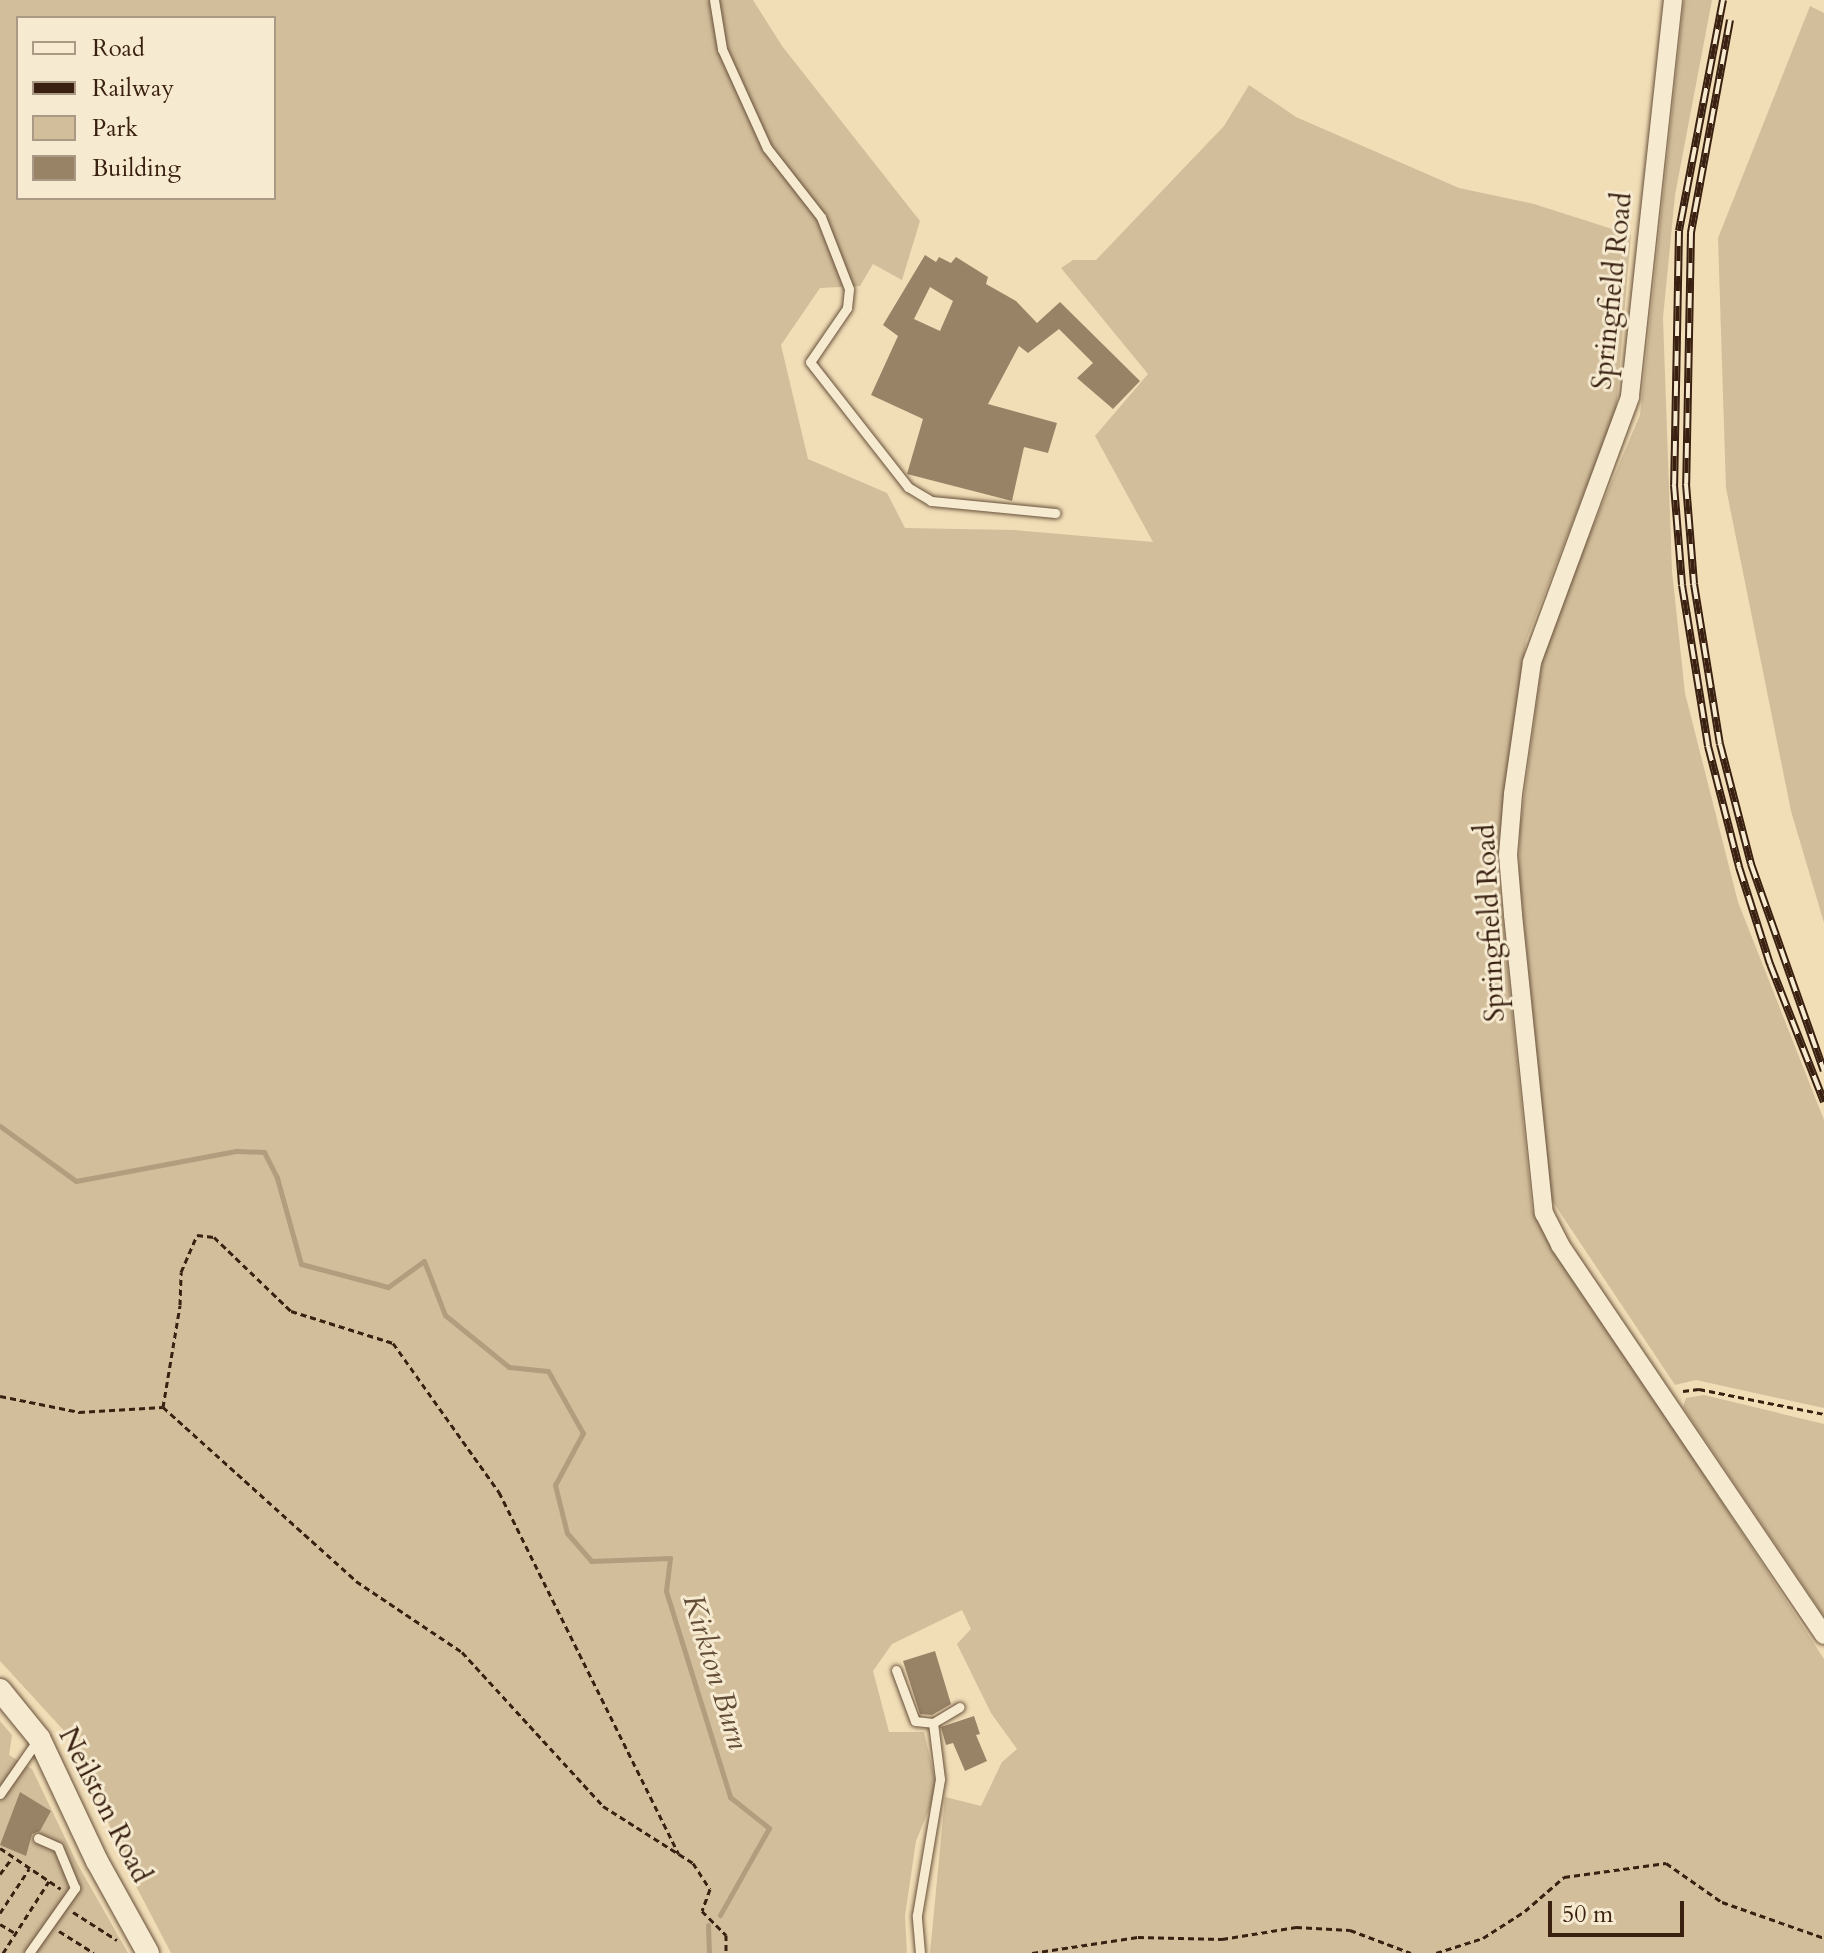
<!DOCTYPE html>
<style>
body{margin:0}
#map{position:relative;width:1824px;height:1953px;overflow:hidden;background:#f1deb7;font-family:Cardo,serif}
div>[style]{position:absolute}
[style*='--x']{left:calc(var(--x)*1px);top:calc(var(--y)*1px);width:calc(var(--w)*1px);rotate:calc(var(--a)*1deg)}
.green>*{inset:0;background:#d2be9b}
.stream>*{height:5px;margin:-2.5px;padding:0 2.5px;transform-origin:2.5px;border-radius:2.5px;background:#b29d7f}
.building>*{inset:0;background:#998367}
.path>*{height:3px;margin-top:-1.5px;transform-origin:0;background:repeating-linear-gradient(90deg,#392011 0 6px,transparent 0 10px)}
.roads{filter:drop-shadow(0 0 2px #67503a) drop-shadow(0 0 2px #67503a)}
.service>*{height:9px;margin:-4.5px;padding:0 4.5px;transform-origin:4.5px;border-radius:4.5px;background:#f6ead0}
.minor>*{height:18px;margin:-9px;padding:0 9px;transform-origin:9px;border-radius:9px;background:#f6ead0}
.tertiary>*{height:22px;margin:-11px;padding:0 11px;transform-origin:11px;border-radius:11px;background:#f6ead0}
.rail>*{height:8px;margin-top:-4px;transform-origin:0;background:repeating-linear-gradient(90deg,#f6ead0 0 15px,#392011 0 30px);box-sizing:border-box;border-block:2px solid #392011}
span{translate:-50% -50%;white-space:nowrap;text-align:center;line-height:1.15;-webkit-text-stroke:6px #f6ead0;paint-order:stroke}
.street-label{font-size:28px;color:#392011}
.water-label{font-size:30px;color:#634c38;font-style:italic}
.legend{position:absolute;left:16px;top:16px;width:260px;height:184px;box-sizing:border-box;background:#f6ead0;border:2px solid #aa9984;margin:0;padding:10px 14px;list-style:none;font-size:24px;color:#392011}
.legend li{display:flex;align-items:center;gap:16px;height:40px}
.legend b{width:40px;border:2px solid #aa9984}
.scale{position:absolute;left:1548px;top:1901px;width:136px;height:36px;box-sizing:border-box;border:4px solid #392011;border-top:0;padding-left:10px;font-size:24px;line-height:28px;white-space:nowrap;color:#392011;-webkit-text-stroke:6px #f6ead0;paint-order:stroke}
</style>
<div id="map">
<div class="green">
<i style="clip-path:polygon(evenodd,0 0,753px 0,782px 46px,920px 221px,902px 280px,873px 264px,860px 286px,820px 288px,781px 345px,808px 459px,887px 493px,905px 528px,1014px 530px,1153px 542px,1095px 436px,1148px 374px,1061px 268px,1073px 260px,1096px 260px,1224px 126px,1249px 85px,1296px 117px,1459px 188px,1534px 204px,1631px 235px,1616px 411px,1526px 641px,1497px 863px,1532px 1210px,1824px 1659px,1824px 1953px,930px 1953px,945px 1797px,981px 1806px,1002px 1762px,1017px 1749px,991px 1713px,957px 1644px,971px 1629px,962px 1610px,892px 1644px,873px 1671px,889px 1732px,924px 1732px,935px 1779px,935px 1795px,916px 1841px,905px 1916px,907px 1953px,171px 1953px,124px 1863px,79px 1747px,0 1661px,0 0,18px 18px,274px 18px,274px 198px,18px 198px,18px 18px)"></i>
<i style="clip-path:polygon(1684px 0,1712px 0,1675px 195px,1663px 318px,1672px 571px,1685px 693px,1738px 902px,1824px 1120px,1824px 1408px,1696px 1380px,1675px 1385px,1551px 1199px,1519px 872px,1520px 828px,1545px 640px,1640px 415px)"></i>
<i style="clip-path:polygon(1810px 6px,1824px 13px,1824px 923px,1791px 811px,1726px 488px,1718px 238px)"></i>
<i style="clip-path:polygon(1704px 1395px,1824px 1424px,1824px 1616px,1683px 1407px,1686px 1398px)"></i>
<i style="clip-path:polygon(0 1721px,12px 1735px,9px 1755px,32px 1769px,78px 1865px,128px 1953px,0 1953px)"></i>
</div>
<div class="stream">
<i style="--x:0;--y:1126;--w:94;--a:35.9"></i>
<i style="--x:76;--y:1181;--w:164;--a:-10.6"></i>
<i style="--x:237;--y:1151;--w:27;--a:2"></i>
<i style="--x:264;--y:1152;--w:29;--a:63"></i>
<i style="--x:277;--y:1178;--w:89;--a:74.4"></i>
<i style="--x:301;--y:1264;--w:90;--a:14.8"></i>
<i style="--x:388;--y:1287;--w:44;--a:-35.8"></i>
<i style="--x:424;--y:1261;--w:58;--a:68.7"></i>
<i style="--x:445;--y:1315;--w:82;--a:39.1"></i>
<i style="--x:509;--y:1367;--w:39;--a:6"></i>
<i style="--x:548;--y:1371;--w:71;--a:60.6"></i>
<i style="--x:583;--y:1433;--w:59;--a:118.3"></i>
<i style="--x:555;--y:1485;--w:49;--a:76"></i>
<i style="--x:567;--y:1533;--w:37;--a:49"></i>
<i style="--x:591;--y:1561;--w:79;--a:-2.2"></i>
<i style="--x:670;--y:1558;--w:33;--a:97"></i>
<i style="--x:666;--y:1591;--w:216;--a:72.7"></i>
<i style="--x:730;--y:1797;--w:50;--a:38.5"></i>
<i style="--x:769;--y:1828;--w:100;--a:119.4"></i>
<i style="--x:708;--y:1925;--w:28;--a:88"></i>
</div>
<div class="building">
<i style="clip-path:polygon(evenodd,925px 255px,936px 262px,939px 257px,951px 263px,956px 257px,988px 277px,986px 284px,1016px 301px,1037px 323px,1060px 302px,1140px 381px,1113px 409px,1077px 378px,1093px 363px,1059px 329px,1028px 353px,1019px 346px,988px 404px,1057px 423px,1048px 453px,1024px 447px,1012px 501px,907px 474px,923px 419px,871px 395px,898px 336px,883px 325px,925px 255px,930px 287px,953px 301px,940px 331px,914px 319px,930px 287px)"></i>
<i style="clip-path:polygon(935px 1651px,951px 1704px,932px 1715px,920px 1714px,903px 1661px)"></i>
<i style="clip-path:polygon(974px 1716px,980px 1734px,976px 1735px,987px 1761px,965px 1771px,953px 1743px,946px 1745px,941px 1727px)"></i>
<i style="clip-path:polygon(20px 1792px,51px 1811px,40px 1831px,32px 1834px,26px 1856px,0 1845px)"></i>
</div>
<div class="path">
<i style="--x:1683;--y:1391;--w:16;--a:-7"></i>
<i style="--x:1699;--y:1389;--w:127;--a:11.3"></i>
<i style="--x:0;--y:1396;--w:81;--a:11.4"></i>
<i style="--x:79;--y:1412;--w:84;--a:-3.4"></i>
<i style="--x:163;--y:1407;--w:260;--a:42"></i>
<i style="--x:356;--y:1581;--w:128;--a:33.8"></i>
<i style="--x:462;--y:1652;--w:209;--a:47.5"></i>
<i style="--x:603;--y:1806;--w:107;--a:32.3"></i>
<i style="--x:693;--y:1863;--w:31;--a:57"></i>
<i style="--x:710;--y:1889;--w:23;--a:110"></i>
<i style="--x:702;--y:1911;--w:34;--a:45"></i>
<i style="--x:726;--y:1935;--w:18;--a:90"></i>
<i style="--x:163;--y:1407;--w:103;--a:-80.5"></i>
<i style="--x:180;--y:1305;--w:33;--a:-88"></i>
<i style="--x:181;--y:1272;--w:40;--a:-66.6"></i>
<i style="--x:197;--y:1235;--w:17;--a:7"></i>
<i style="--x:214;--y:1237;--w:107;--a:43.9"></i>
<i style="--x:291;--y:1311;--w:107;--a:17.4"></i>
<i style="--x:393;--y:1343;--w:183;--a:54.6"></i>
<i style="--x:499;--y:1492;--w:404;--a:63.6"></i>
<i style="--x:0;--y:1848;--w:73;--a:33.9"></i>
<i style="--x:0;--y:1874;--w:20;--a:-53"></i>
<i style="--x:73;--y:1912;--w:52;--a:32.5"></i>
<i style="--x:0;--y:1913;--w:53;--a:-56.6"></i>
<i style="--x:0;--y:1924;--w:17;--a:31"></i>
<i style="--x:59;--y:1931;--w:41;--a:32.2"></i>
<i style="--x:3;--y:1953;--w:85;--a:-57.4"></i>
<i style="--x:1032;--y:1953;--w:107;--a:-8.6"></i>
<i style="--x:1138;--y:1937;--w:84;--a:1.4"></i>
<i style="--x:1222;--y:1939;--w:75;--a:-9.2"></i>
<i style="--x:1296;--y:1927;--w:54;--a:3.2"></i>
<i style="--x:1350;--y:1930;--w:65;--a:20.7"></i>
<i style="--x:1436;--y:1953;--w:49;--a:-17.7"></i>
<i style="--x:1483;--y:1938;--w:50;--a:-32.7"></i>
<i style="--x:1525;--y:1911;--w:52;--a:-41.1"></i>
<i style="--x:1564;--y:1877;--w:103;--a:-7.8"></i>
<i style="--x:1666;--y:1863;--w:68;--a:34.9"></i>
<i style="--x:1722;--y:1902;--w:108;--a:19.4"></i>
</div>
<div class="roads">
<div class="service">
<i style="--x:714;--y:0;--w:50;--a:80.7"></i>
<i style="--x:722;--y:49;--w:109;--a:65.6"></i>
<i style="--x:767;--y:148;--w:88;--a:52"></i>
<i style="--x:821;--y:217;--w:77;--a:68.7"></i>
<i style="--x:849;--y:289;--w:19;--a:96"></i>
<i style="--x:847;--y:308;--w:65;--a:124.4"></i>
<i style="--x:810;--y:362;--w:159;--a:51.9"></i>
<i style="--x:908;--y:487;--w:27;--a:31"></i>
<i style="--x:931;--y:501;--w:125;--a:5.5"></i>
<i style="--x:896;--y:1670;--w:54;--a:69.6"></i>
<i style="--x:915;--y:1721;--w:18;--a:6"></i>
<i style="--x:933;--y:1723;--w:31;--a:-31"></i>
<i style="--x:0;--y:1794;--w:65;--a:-55.1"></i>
<i style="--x:29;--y:1953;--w:80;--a:-54.7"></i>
<i style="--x:75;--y:1888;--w:44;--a:-112.5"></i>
<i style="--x:58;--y:1847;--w:22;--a:-156"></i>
<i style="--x:920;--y:1953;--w:38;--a:-95"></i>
<i style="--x:917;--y:1915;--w:138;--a:-80.4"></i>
<i style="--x:940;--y:1779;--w:56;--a:-97.1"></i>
</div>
<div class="minor">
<i style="--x:1673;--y:0;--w:399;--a:96.2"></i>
<i style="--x:1630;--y:397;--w:283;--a:110.3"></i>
<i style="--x:1532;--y:662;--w:133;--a:98.2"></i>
<i style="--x:1513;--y:794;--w:61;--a:94.7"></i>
<i style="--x:1508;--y:855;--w:60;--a:85.2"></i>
<i style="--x:1513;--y:915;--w:300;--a:84.1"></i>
<i style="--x:1544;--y:1213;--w:36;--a:63"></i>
<i style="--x:1560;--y:1245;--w:471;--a:55.9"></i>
</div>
<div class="tertiary">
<i style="--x:0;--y:1690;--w:62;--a:50.9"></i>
<i style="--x:39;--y:1738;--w:136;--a:64.8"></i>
<i style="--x:97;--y:1861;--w:105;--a:61"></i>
</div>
</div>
<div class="rail">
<i style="--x:1723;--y:0;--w:235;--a:100.8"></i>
<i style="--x:1679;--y:231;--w:254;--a:91.1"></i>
<i style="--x:1674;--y:485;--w:100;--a:85.4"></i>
<i style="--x:1682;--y:585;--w:163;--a:80.8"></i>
<i style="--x:1708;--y:746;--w:125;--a:75.6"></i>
<i style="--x:1739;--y:867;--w:102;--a:72.3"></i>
<i style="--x:1770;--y:964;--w:148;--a:68.6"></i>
<i style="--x:1730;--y:20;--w:217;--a:100.4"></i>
<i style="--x:1691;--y:233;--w:251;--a:91.1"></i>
<i style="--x:1686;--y:484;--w:100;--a:85.4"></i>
<i style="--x:1694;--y:584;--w:162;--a:80.8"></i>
<i style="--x:1720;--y:744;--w:124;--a:75.5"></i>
<i style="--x:1751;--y:864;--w:219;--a:70.6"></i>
</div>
<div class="street-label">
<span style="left:1612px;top:291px;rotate:-84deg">Springfield Road</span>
<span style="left:1490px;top:923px;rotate:-93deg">Springfield Road</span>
<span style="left:105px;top:1805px;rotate:63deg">Neilston Road</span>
</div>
<div class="water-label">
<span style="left:715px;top:1672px;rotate:73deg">Kirkton Burn</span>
</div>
<ul class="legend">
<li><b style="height:10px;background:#f6ead0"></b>Road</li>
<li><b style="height:10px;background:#392011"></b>Railway</li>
<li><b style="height:22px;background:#d2be9b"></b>Park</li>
<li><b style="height:22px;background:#998367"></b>Building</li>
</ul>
<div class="scale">50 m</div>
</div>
